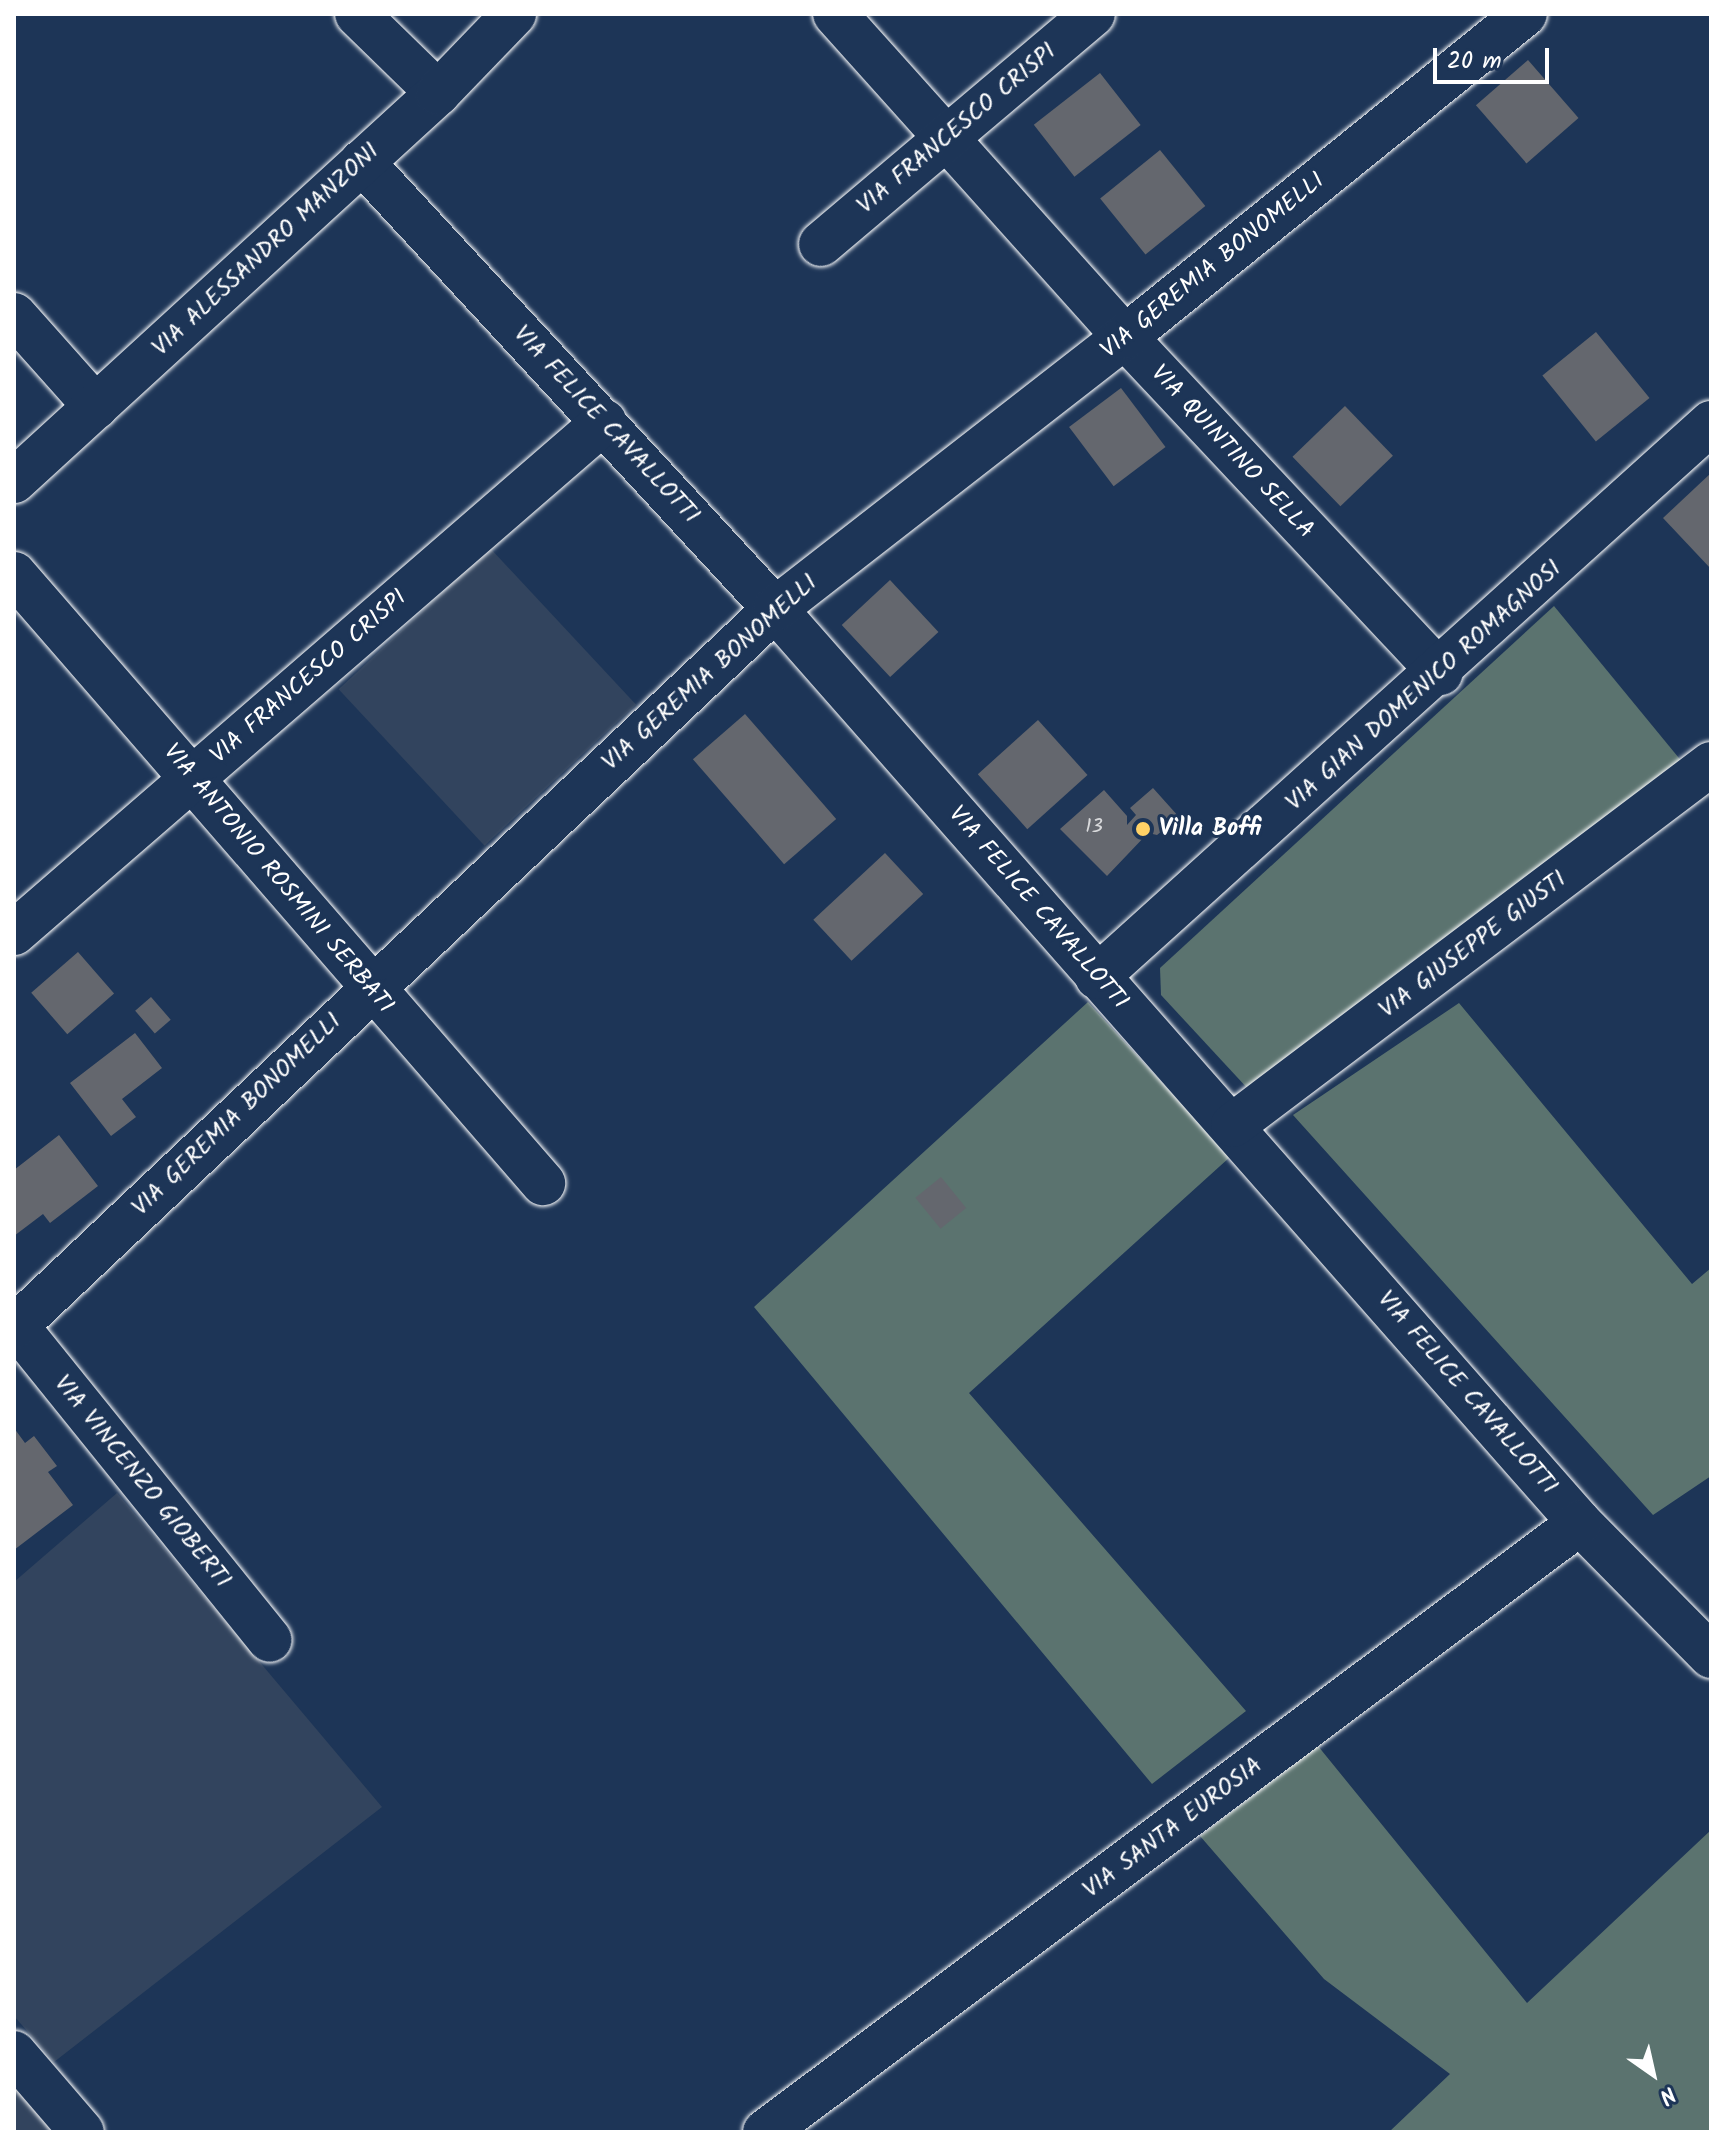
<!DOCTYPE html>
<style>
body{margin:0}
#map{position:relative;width:1725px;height:2146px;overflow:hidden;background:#1d3557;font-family:Kalam,sans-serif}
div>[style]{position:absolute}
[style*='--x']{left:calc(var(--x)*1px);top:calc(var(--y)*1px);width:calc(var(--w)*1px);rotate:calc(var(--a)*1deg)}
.built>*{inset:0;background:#32445e;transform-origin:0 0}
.green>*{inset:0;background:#5b736f}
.building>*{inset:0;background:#64676e;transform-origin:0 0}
.roads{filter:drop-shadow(0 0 2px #fff) drop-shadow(0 0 2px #fff)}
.minor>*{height:44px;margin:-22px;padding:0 22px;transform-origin:22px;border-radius:22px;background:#1d3557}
.dots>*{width:22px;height:22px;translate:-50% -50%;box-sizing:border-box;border:4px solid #1d3557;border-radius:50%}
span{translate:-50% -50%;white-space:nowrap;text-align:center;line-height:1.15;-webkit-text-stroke:6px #1d3557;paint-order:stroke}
.number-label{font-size:20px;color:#d8d9db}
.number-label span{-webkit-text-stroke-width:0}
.street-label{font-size:24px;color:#fff}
.poi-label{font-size:24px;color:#fff;font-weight:700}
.left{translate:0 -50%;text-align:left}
.frame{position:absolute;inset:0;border:16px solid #fff;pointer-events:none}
.north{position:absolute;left:1613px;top:2034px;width:80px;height:80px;-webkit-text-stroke:6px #1d3557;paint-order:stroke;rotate:146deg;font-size:22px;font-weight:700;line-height:32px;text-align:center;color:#fff}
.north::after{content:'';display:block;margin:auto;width:28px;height:36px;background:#fff;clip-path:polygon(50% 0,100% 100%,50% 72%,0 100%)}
.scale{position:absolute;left:1433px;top:48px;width:116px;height:36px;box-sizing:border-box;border:4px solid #fff;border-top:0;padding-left:10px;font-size:24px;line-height:28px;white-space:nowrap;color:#fff;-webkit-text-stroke:6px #1d3557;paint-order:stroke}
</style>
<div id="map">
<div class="built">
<i style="left:490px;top:548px;width:214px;height:207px;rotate:47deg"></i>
<i style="clip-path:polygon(117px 1493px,382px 1807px,54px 2062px,14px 2016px,14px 1582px)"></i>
<i style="clip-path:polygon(14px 2084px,55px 2132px,14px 2132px)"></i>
</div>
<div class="green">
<i style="clip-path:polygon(1554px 606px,1683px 763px,1249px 1090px,1161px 995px,1160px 968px)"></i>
<i style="clip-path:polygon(1088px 1002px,1230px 1157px,969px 1393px,1246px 1711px,1152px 1784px,754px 1307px)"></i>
<i style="clip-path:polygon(1459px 1003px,1692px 1284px,1711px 1268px,1711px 1476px,1653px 1515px,1293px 1115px)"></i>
<i style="clip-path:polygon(1318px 1746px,1527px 2003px,1711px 1830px,1711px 2132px,1389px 2132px,1450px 2074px,1324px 1979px,1200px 1836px)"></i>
</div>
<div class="building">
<i style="left:1528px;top:60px;width:77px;height:69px;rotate:49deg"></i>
<i style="left:1100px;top:73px;width:66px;height:84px;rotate:52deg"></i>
<i style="left:1160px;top:150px;width:72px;height:77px;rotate:51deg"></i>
<i style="left:1596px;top:332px;width:85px;height:69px;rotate:51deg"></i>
<i style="left:1121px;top:388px;width:74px;height:65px;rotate:53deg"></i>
<i style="left:1345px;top:406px;width:69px;height:73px;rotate:46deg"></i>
<i style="clip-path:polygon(1711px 473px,1711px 569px,1663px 518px)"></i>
<i style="left:890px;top:580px;width:71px;height:66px;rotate:47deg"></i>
<i style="left:745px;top:714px;width:139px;height:69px;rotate:49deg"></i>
<i style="left:1038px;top:720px;width:74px;height:81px;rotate:48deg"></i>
<i style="clip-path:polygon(1153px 788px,1179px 817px,1157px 835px,1148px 833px,1107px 876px,1060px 829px,1104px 790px,1127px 816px,1127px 825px,1136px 815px,1130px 808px)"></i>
<i style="left:885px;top:853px;width:56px;height:98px;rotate:47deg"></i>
<i style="left:78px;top:952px;width:55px;height:62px;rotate:49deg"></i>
<i style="left:151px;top:997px;width:30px;height:21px;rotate:49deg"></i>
<i style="clip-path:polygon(135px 1033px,162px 1068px,122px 1099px,136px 1117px,111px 1136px,70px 1083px)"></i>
<i style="clip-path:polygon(59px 1135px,98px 1186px,50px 1223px,43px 1214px,14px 1236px,14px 1170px)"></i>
<i style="left:941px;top:1177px;width:40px;height:33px;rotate:51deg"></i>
<i style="clip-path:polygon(14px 1428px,25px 1443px,34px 1436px,57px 1466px,48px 1472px,73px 1505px,14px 1550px)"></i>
</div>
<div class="roads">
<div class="minor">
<i style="--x:357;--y:14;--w:113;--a:44.3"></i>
<i style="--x:835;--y:14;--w:434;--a:48.1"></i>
<i style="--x:1125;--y:337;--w:461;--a:46.8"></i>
<i style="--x:362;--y:162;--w:609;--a:47.26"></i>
<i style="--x:775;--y:609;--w:1218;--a:48.63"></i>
<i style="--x:1580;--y:1523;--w:187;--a:45.4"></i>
<i style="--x:821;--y:244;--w:356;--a:-40.2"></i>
<i style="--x:14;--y:315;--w:123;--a:48.3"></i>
<i style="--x:14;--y:481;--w:575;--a:-42.46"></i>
<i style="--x:438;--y:93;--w:110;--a:-46.1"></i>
<i style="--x:14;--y:574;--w:807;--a:49.02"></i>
<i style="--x:14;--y:933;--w:781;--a:-40.9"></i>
<i style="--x:1097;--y:977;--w:827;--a:-42.06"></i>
<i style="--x:1233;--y:1125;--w:599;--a:-37.06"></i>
<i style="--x:14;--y:1323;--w:407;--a:51.1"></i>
<i style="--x:16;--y:1326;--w:1044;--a:-43.37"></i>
<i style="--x:775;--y:609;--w:443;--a:-37.9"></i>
<i style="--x:1125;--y:337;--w:514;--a:-38.92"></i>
<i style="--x:14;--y:2053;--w:104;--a:49.3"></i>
<i style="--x:765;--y:2132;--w:1017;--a:-36.77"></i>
</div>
</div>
<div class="dots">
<i style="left:1143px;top:829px;background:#ffd166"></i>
</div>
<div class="number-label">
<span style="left:1094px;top:827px">13</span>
</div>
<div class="street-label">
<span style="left:957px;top:129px;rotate:-40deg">VIA FRANCESCO CRISPI</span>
<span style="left:266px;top:250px;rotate:-43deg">VIA ALESSANDRO MANZONI</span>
<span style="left:1213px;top:266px;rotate:-39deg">VIA GEREMIA BONOMELLI</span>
<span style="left:606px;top:425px;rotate:47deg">VIA FELICE CAVALLOTTI</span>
<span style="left:1232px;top:452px;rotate:47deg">VIA QUINTINO SELLA</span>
<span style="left:710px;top:673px;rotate:-42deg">VIA GEREMIA BONOMELLI</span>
<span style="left:309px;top:677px;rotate:-41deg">VIA FRANCESCO CRISPI</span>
<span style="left:1424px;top:686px;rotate:-42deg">VIA GIAN DOMENICO ROMAGNOSI</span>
<span style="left:278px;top:879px;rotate:50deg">VIA ANTONIO ROSMINI SERBATI</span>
<span style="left:1038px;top:908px;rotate:49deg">VIA FELICE CAVALLOTTI</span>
<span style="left:1473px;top:945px;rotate:-37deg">VIA GIUSEPPE GIUSTI</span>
<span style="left:237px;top:1115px;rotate:-44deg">VIA GEREMIA BONOMELLI</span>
<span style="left:1467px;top:1393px;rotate:49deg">VIA FELICE CAVALLOTTI</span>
<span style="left:142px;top:1482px;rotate:51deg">VIA VINCENZO GIOBERTI</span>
<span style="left:1173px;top:1828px;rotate:-37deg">VIA SANTA EUROSIA</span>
</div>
<div class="poi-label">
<span class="left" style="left:1159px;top:829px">Villa Boffi</span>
</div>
<div class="frame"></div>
<div class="north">N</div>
<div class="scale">20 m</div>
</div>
